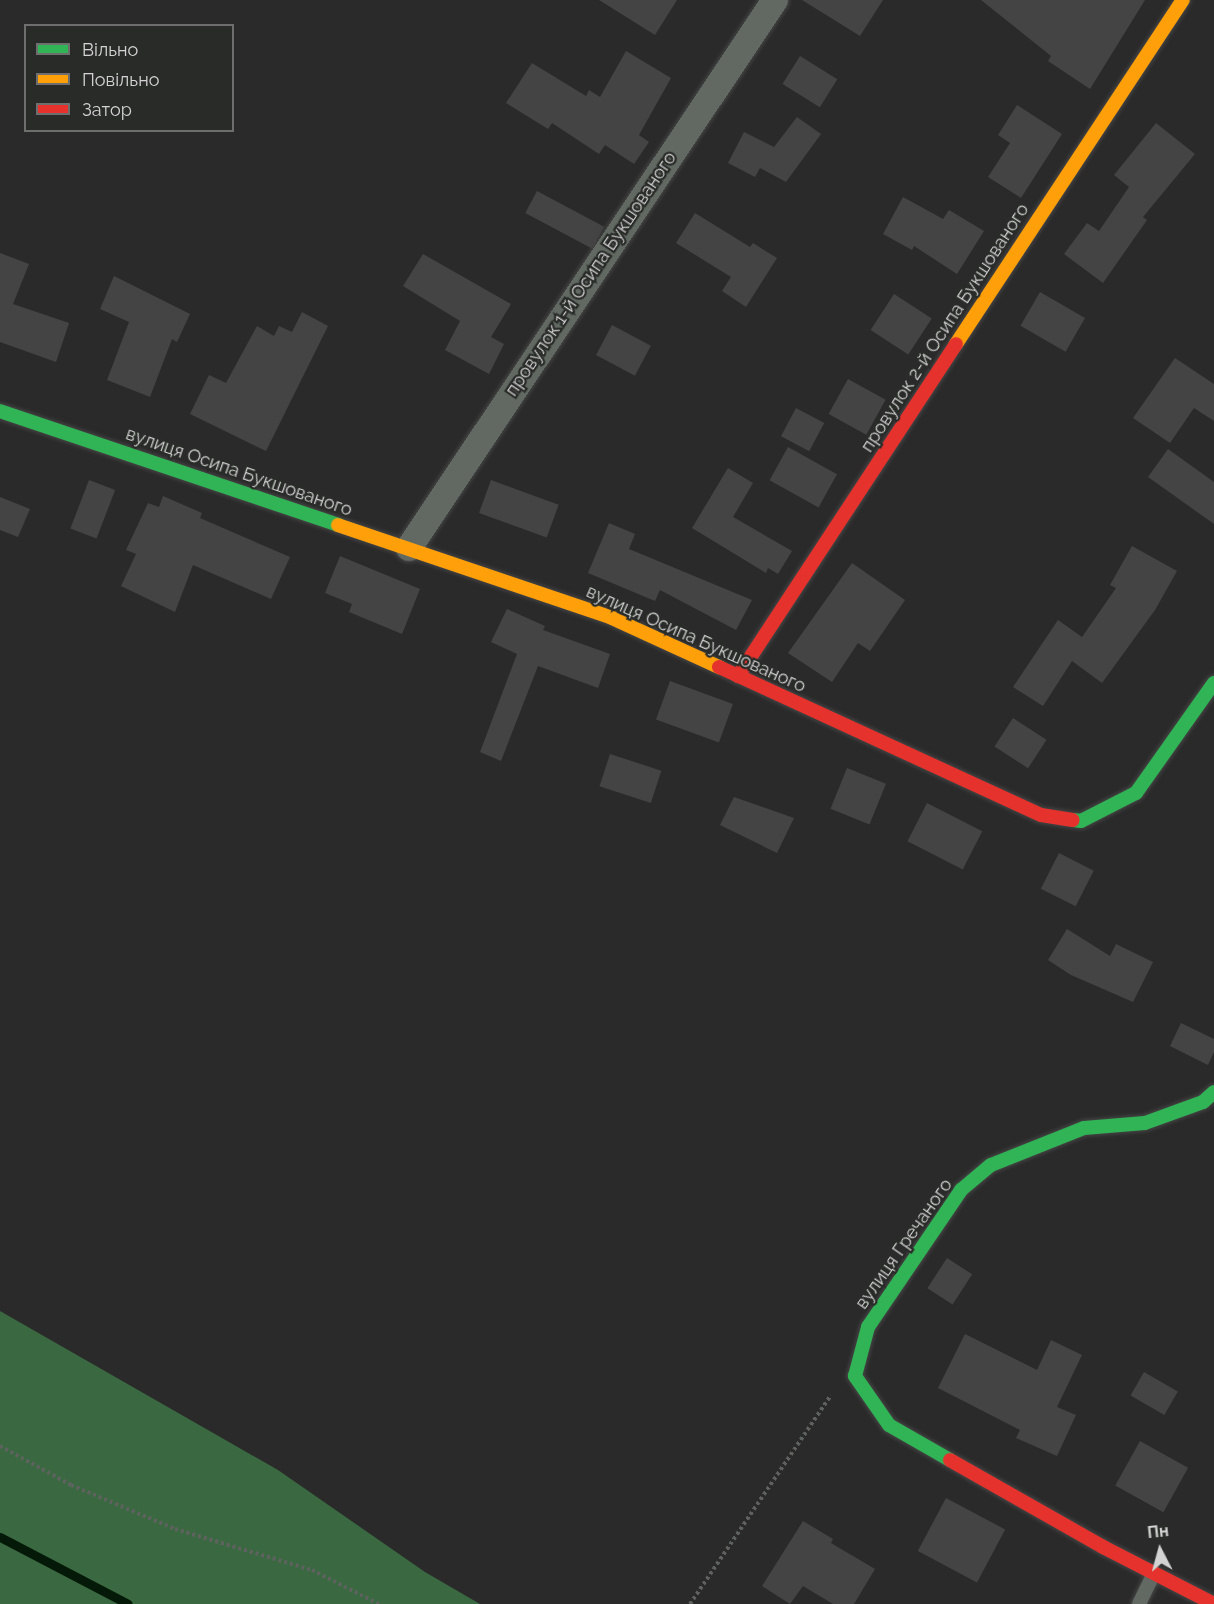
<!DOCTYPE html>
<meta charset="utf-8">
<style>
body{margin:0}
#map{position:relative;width:1214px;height:1604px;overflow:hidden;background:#2a2a2a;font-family:Raleway,sans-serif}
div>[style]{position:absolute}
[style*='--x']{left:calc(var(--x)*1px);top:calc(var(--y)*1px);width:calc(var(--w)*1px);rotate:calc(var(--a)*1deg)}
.forest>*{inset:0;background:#3a6840}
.stream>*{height:9px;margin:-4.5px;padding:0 4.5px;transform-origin:4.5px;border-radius:4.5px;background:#041907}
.building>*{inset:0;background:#444;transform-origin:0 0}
.path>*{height:4px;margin-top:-2px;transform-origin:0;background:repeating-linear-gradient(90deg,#5e625f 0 3px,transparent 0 6px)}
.roads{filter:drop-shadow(0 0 2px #454545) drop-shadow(0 0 2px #454545)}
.lane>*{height:14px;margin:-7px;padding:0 7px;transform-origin:7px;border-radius:7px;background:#616962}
.street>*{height:26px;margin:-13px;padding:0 13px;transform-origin:13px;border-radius:13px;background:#616962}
.fast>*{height:14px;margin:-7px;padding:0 7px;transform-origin:7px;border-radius:7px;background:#30b455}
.slow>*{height:14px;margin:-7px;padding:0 7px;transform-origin:7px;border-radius:7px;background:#ff9f0a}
.jam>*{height:14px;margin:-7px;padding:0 7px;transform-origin:7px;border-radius:7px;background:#e5322d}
span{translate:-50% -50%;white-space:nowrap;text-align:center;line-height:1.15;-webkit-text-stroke:4.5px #292b29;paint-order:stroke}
.street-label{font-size:18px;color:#d2d3d2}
.legend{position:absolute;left:24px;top:24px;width:210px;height:108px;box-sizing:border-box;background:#292b29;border:2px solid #6d6e6d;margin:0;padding:8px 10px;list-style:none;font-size:18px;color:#d2d3d2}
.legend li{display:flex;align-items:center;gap:12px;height:30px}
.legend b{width:30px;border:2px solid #6d6e6d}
.north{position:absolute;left:1130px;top:1520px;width:60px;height:60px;-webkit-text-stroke:4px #292b29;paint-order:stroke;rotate:354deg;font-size:16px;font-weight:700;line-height:24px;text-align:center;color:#d2d3d2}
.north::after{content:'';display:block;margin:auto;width:21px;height:27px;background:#d2d3d2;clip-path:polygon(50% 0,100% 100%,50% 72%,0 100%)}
</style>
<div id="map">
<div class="forest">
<i style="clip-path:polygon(0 1311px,278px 1470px,425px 1572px,480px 1604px,0 1604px)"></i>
</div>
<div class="stream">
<i style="--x:0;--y:1537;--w:144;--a:27.6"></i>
</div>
<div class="building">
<i style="clip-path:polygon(599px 0,677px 0,655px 35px)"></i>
<i style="clip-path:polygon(802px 0,883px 0,860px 36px)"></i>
<i style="clip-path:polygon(981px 0,1145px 0,1090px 89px,1048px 61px,1051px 56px)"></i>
<i style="clip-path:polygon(626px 51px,671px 78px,639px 135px,649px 142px,634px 164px,605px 145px,599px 154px,552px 123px,548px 129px,506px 103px,532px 63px,586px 96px,589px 90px,600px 97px)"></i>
<i style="left:800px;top:56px;width:44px;height:33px;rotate:32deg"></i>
<i style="clip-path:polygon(1017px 105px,1062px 134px,1021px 198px,988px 177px,1010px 143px,998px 135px)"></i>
<i style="clip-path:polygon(797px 117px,821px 134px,786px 182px,760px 168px,755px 177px,728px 163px,744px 132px,774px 147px)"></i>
<i style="clip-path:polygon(1156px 123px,1195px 154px,1143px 217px,1147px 220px,1103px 283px,1064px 254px,1087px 223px,1099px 231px,1129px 187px,1114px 175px)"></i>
<i style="left:537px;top:191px;width:76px;height:25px;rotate:28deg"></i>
<i style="clip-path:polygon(903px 197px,943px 219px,949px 210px,984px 231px,957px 274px,914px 246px,912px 250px,883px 234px)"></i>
<i style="clip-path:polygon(695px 213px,750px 247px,753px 243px,777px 258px,746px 307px,722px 291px,731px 277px,676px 243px)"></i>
<i style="clip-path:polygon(0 253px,29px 264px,13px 304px,69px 323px,56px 362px,0 342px)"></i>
<i style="clip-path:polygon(423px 254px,511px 304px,491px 337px,504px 344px,489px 374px,445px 350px,460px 321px,403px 286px)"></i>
<i style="clip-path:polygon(114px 276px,190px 314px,177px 342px,172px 339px,150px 397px,107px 380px,129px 322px,100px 309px)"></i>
<i style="left:1040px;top:292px;width:52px;height:39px;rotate:30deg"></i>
<i style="left:894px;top:294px;width:45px;height:43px;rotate:33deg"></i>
<i style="clip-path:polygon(302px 312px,328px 326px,266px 451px,190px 414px,209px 375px,226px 383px,257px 326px,274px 336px,279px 326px,292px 332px)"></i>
<i style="left:612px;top:325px;width:44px;height:34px;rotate:28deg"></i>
<i style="clip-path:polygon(1175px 358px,1214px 384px,1214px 421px,1194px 408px,1170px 443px,1133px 418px)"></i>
<i style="left:848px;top:379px;width:43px;height:40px;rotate:29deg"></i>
<i style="left:796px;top:408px;width:32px;height:32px;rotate:28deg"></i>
<i style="left:788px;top:447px;width:56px;height:38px;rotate:29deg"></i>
<i style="clip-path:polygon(1168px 449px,1214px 482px,1214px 524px,1148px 477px)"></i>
<i style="clip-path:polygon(728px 468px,753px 483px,733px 517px,792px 551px,778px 574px,768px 568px,766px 573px,692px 528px)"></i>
<i style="left:89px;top:480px;width:28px;height:52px;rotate:21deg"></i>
<i style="left:491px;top:480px;width:72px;height:35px;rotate:20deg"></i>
<i style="clip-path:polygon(163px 496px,202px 513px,200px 518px,290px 557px,271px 599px,193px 565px,175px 612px,121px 586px,136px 554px,126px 550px,148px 503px,159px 507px)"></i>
<i style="clip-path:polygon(0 497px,30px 509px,18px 537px,0 530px)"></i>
<i style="clip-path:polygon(609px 523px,635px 534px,629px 549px,752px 600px,736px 630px,660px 590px,655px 601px,588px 573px)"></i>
<i style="clip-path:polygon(1132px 546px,1177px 571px,1155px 610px,1102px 683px,1072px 661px,1043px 706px,1013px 687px,1058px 620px,1082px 637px,1116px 588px,1110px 585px)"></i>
<i style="clip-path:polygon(340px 556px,420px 589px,402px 634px,349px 612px,352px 604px,325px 593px)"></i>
<i style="clip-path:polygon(852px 563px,905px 600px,870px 651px,858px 643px,832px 682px,788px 653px)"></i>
<i style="clip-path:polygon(507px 609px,545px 626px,543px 630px,610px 654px,598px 688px,538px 666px,501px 761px,480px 752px,517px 654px,491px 642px)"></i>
<i style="left:670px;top:681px;width:67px;height:41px;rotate:20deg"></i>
<i style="left:1013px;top:718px;width:40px;height:34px;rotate:33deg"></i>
<i style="left:610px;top:754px;width:54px;height:34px;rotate:18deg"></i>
<i style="left:847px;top:768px;width:42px;height:44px;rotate:22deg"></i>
<i style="clip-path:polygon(734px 797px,794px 818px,777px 853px,720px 825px)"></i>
<i style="left:927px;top:803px;width:62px;height:43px;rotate:27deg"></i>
<i style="left:1059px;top:853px;width:39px;height:40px;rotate:27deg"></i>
<i style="clip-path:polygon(1067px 929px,1110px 956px,1116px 944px,1153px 962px,1133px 1002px,1071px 975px,1048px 960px)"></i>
<i style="clip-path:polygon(1181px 1023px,1214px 1039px,1214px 1052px,1208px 1065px,1170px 1046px)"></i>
<i style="left:947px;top:1258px;width:30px;height:36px;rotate:33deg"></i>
<i style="clip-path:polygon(965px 1334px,1037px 1370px,1051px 1340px,1082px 1355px,1057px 1407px,1076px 1415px,1057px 1456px,1016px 1438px,1020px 1430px,938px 1388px)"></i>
<i style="left:1144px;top:1372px;width:39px;height:27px;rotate:30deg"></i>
<i style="left:1140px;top:1441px;width:55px;height:51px;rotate:29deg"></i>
<i style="left:946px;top:1498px;width:67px;height:60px;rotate:28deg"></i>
<i style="clip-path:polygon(803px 1521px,833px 1539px,831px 1543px,875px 1569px,854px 1604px,833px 1604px,803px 1586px,790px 1604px,762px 1586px)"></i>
</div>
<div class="path">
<i style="--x:0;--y:1446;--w:81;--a:28.8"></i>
<i style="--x:71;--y:1485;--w:113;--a:22.9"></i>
<i style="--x:175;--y:1529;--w:143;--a:16.7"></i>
<i style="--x:312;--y:1570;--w:75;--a:26.9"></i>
<i style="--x:690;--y:1604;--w:252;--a:-56"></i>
</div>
<div class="roads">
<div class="lane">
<i style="--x:1139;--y:1604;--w:34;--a:-64"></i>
</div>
<div class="street">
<i style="--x:409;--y:548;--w:659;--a:-56.26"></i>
</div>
<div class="fast">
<i style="--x:0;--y:411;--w:357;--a:18.6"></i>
<i style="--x:1073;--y:820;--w:8;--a:7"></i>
<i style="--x:1081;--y:821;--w:62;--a:-27"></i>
<i style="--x:1136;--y:793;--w:135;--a:-54.7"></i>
<i style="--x:950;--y:1460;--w:70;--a:-150.2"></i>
<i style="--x:889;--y:1425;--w:60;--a:-124.8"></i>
<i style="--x:855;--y:1376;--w:51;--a:-75.1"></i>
<i style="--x:868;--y:1327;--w:166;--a:-55.8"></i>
<i style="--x:961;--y:1190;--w:39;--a:-40"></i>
<i style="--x:991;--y:1165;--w:100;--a:-21.7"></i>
<i style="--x:1084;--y:1128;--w:61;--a:-4.7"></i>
<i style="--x:1145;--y:1123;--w:62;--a:-19.9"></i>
<i style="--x:1203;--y:1102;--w:15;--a:-42"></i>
</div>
<div class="slow">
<i style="--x:956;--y:344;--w:412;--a:-56.6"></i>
<i style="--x:338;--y:525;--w:289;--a:18.7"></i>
<i style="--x:612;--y:618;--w:118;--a:24.6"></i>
</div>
<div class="jam">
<i style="--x:719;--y:667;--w:354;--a:24.7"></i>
<i style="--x:1041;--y:815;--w:32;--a:9"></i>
<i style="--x:738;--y:676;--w:397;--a:-56.7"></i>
<i style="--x:950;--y:1460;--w:176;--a:29.6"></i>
<i style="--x:1103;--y:1547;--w:125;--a:27.2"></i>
</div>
</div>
<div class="street-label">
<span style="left:591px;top:274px;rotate:-56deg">провулок 1-й Осипа Букшованого</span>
<span style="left:945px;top:328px;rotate:-57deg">провулок 2-й Осипа Букшованого</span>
<span style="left:239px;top:472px;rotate:19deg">вулиця Осипа Букшованого</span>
<span style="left:696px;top:639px;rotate:24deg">вулиця Осипа Букшованого</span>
<span style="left:904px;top:1244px;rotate:-55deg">вулиця Гречаного</span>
</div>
<ul class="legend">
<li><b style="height:8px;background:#30b455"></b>Вільно</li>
<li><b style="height:8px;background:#ff9f0a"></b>Повільно</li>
<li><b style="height:8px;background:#e5322d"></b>Затор</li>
</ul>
<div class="north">Пн</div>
</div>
